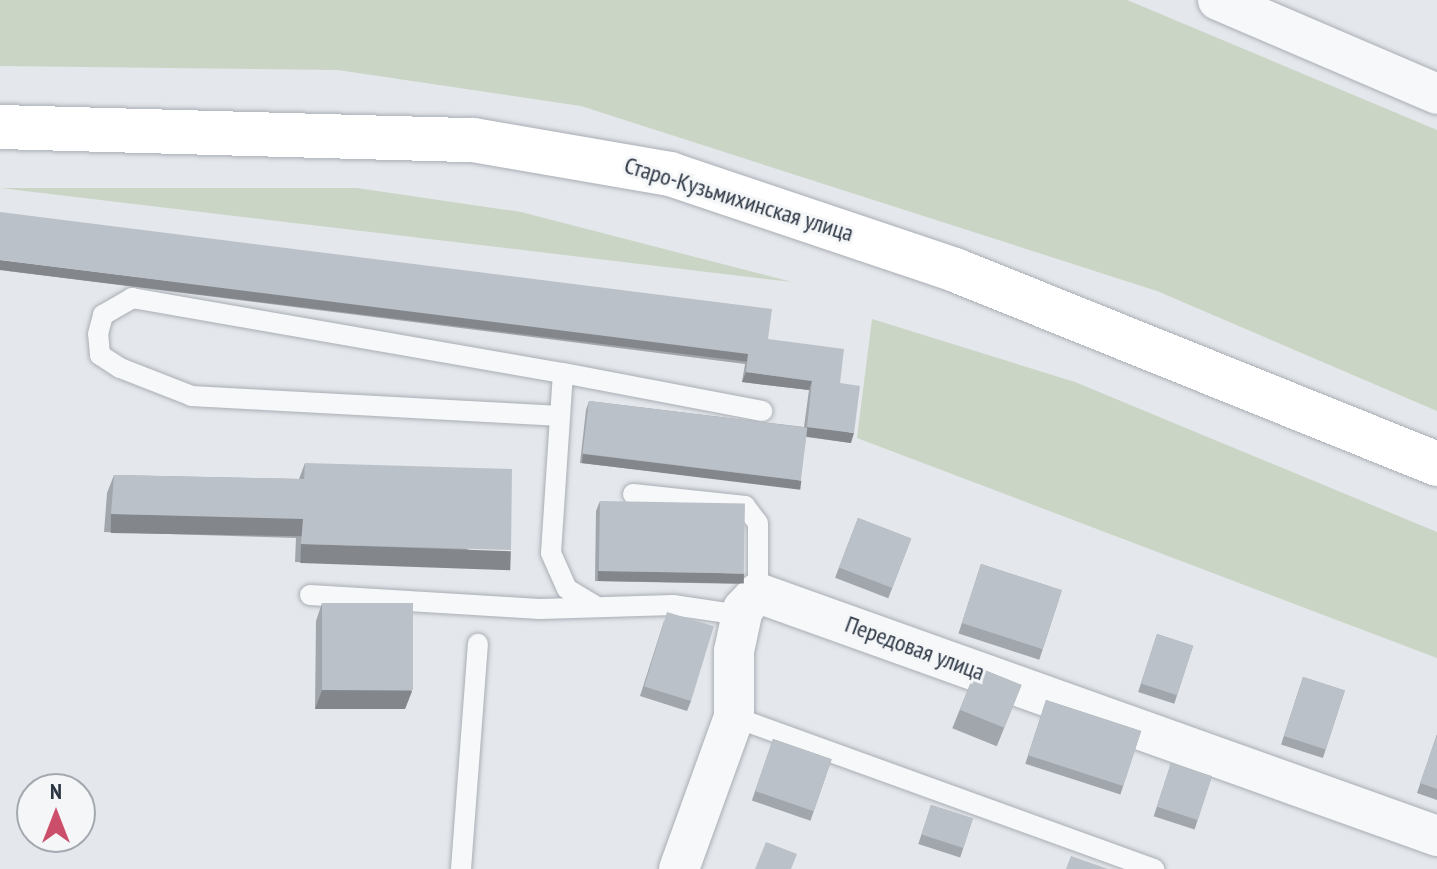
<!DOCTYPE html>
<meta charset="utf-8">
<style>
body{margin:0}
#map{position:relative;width:1437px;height:869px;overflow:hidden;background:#e4e7eb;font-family:"PT Sans Narrow",sans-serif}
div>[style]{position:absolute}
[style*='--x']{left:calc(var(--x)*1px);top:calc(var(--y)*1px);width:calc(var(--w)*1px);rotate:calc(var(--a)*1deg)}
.green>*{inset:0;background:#cad5c5}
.roads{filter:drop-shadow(0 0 2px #a9aeb5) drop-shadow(0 0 2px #a9aeb5)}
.service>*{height:20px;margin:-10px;padding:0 10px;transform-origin:10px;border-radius:10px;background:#f7f8f9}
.minor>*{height:40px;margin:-20px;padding:0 20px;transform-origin:20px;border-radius:20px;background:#f7f8f9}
.secondary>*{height:44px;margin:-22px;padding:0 22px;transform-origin:22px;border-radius:22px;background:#fff}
.wall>*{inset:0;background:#a1a6ac;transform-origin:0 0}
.shaded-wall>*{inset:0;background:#83878c;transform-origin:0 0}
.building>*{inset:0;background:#bbc1c8;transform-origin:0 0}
span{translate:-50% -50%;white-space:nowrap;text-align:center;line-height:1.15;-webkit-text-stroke:6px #f4f6f8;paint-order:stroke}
.street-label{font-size:24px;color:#2c3643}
.north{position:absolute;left:16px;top:773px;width:80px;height:80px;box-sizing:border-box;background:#f4f6f8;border:2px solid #a4a9b0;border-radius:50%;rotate:0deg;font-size:22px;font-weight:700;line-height:32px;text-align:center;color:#2c3643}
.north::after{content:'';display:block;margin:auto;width:28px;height:36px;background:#cb4e6b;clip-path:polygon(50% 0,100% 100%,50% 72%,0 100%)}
</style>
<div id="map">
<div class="green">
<i style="clip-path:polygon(0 0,1127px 0,1437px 130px,1437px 411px,1157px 291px,581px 106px,338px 70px,0 66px)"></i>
<i style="clip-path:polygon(0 188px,357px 188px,521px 212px,792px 282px)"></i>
<i style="clip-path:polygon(872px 319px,1075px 382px,1437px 532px,1437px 658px,857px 438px)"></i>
</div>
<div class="roads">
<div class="service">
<i style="--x:560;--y:416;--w:369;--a:-176.9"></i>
<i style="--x:192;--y:396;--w:77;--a:-158.7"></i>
<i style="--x:120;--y:368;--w:24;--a:-147"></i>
<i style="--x:100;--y:355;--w:21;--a:-95"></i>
<i style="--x:98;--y:334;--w:20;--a:-75"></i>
<i style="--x:103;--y:315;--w:34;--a:-30"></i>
<i style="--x:132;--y:298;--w:437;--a:9.9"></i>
<i style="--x:633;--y:494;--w:113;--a:6.1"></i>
<i style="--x:745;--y:506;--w:21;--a:53"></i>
<i style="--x:758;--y:523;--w:70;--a:90"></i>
<i style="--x:310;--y:595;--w:230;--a:3.5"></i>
<i style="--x:540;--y:609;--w:133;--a:-1.7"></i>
<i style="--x:673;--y:605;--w:69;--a:8.4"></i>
<i style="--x:594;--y:605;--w:31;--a:-149"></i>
<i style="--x:567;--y:589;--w:39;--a:-114"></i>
<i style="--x:551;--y:553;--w:180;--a:-86.2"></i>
<i style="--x:563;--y:373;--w:203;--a:10.8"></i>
<i style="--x:734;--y:717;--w:447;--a:19.9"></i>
<i style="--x:461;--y:869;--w:226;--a:-85.7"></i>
</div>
<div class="minor">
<i style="--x:1218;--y:0;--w:238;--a:23.2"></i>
<i style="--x:679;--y:869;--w:162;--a:-70.1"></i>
<i style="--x:734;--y:717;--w:66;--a:-90"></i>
<i style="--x:734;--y:651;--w:43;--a:-77.9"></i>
<i style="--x:743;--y:609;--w:22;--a:-47"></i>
<i style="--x:758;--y:593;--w:721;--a:19.69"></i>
</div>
<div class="secondary">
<i style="--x:0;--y:127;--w:473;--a:1.6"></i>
<i style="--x:473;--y:140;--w:200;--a:9.8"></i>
<i style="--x:670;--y:174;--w:301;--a:18.6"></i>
<i style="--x:955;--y:270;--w:520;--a:21.92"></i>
</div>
</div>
<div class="wall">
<i style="clip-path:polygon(0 270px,768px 339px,840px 383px,851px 443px,806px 437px,798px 488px,580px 463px,586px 410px,589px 401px,804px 427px,809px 390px,742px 382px,745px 364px)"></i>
<i style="clip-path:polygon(305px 463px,505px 569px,295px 562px,296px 538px,104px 532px,107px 493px,114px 475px,299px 479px)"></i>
<i style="clip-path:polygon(600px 501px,741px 584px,595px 581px,596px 511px)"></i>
<i style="left:858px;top:518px;width:57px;height:64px;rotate:21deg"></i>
<i style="left:981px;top:564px;width:85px;height:73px;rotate:18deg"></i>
<i style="clip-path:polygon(322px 603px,412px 691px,405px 709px,315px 709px,316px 621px)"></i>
<i style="clip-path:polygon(664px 621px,691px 701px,687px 711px,640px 696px)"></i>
<i style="left:1157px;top:634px;width:38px;height:61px;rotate:18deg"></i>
<i style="left:977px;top:667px;width:48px;height:66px;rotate:22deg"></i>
<i style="left:1303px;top:677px;width:44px;height:71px;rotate:18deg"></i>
<i style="left:1046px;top:700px;width:100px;height:67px;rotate:18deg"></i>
<i style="clip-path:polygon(1437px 734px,1437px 800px,1417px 793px)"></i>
<i style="left:773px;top:739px;width:62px;height:65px;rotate:19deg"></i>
<i style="left:1171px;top:763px;width:43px;height:56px;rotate:18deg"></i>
<i style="left:931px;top:805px;width:44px;height:41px;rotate:18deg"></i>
</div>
<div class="shaded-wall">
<i style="left:0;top:260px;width:754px;height:10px;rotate:7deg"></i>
<i style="clip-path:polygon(746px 372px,812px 381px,809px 390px,742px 382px)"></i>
<i style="clip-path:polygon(807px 427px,854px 433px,851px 443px,803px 436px)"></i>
<i style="left:583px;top:454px;width:220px;height:9px;rotate:7deg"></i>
<i style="left:111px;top:514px;width:192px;height:19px;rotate:1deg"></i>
<i style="left:301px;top:544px;width:210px;height:19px;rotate:2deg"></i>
<i style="left:598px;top:571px;width:146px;height:10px;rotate:1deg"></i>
<i style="clip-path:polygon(322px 690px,412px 691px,405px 709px,315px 709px)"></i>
</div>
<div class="building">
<i style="clip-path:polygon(0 212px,772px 309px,768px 339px,844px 349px,840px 383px,860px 386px,854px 433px,807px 427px,812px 381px,746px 372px,748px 354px,0 260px)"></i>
<i style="left:589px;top:401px;width:220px;height:53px;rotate:7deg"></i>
<i style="clip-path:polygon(305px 463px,512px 469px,511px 550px,301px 544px,303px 519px,111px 514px,114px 475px,304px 479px)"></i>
<i style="left:600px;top:501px;width:145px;height:70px;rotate:1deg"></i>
<i style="left:858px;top:518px;width:57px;height:53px;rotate:21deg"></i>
<i style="left:981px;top:564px;width:85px;height:62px;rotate:18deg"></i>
<i style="left:322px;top:603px;width:91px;height:87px"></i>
<i style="left:667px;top:612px;width:49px;height:78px;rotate:17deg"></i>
<i style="left:1157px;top:634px;width:38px;height:52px;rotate:18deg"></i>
<i style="left:977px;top:667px;width:48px;height:46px;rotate:22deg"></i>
<i style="left:1303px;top:677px;width:44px;height:62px;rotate:18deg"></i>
<i style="left:1046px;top:700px;width:100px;height:58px;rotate:18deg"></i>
<i style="clip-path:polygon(1437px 735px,1437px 789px,1420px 783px)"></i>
<i style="left:773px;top:739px;width:62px;height:55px;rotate:19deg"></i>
<i style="left:1171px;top:763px;width:43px;height:46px;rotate:18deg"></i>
<i style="left:931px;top:805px;width:44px;height:31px;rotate:18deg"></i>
<i style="clip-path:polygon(766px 842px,797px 854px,791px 869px,755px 869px)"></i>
<i style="clip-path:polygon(1071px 856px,1108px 869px,1066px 869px)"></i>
</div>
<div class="street-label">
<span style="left:739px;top:199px;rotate:17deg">Старо-Кузьмихинская улица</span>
<span style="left:915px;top:648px;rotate:20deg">Передовая улица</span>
</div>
<div class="north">N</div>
</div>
